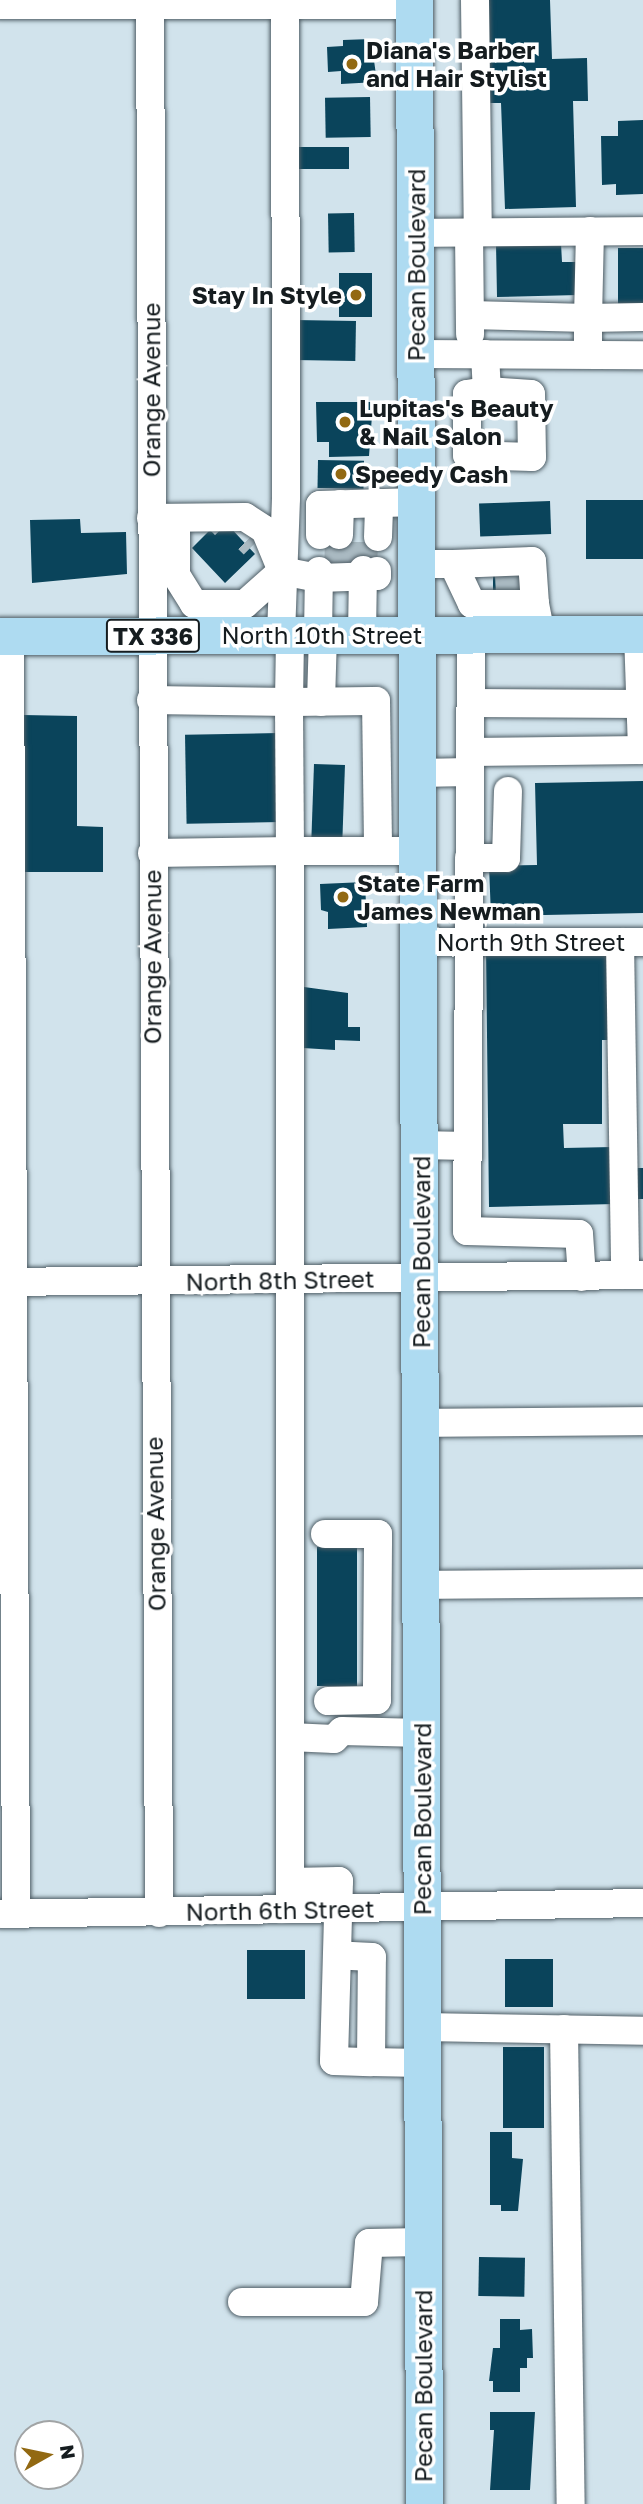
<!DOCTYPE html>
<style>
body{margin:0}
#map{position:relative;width:643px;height:2504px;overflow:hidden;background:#d1e3ec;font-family:"Golos Text",sans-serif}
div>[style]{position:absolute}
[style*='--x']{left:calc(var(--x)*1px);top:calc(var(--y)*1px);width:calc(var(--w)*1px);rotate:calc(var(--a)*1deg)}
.building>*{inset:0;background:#0a445b;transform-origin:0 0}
.minor-tunnel>*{height:28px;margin-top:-14px;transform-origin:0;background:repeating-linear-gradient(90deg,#abbbc3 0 28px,transparent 0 42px)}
.roads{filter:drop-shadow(0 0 2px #4f5e66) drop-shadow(0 0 2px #4f5e66)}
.minor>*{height:28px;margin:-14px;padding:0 14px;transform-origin:14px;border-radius:14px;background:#fff}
.major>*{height:37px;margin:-18.5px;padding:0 18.5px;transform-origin:18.5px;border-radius:18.5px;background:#aedbf1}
.dots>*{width:19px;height:19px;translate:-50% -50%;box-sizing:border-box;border:4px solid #fff;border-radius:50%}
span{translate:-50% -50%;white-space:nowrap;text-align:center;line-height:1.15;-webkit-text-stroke:7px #fff;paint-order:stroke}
.shield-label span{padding:2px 5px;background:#fff;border:2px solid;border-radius:5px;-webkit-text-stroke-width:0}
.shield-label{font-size:23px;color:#151c1f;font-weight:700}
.poi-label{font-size:24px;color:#151c1f;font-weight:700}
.left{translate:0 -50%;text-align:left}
.right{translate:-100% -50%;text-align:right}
.street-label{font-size:24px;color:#151c1f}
.north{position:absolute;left:14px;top:2420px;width:70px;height:70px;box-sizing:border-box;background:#fff;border:2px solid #a1a4a5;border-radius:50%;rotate:81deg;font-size:19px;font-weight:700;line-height:28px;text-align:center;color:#151c1f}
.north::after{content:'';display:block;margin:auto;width:24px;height:32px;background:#926912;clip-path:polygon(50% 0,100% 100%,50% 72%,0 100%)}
</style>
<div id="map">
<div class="building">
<i style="clip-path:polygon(487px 0,550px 0,552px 59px,587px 58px,588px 101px,573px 101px,576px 207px,505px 209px,501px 103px,490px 103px)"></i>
<i style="clip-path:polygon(371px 39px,377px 82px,341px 84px,341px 71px,328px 72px,327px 47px,343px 46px,343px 40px)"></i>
<i style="left:370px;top:97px;width:40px;height:45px;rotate:89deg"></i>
<i style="clip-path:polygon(643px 120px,643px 194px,616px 195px,616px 184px,602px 185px,601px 136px,618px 136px,618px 121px)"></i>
<i style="left:294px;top:147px;width:55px;height:22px"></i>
<i style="left:354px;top:213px;width:39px;height:26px;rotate:89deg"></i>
<i style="clip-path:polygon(561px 243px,562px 262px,578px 262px,578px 295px,497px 297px,496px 244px)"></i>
<i style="left:643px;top:248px;width:60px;height:25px;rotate:90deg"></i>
<i style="left:339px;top:273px;width:33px;height:44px"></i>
<i style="left:295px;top:320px;width:61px;height:40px;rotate:1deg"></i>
<i style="clip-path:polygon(316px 402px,373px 402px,369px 456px,329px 457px,329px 442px,317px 442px)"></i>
<i style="left:318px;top:460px;width:46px;height:28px;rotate:1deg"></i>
<i style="left:643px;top:500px;width:59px;height:57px;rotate:90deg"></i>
<i style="left:550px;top:501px;width:33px;height:71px;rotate:88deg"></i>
<i style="clip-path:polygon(80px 519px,81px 533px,126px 532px,127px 574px,32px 583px,30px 520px)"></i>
<i style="clip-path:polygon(227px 524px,255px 554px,225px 583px,192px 548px,210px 530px,215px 535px)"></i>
<i style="left:524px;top:575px;width:20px;height:31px;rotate:90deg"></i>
<i style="clip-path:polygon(23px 715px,77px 716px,77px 826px,103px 827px,103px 872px,22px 872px)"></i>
<i style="left:279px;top:733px;width:89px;height:94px;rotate:89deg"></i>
<i style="left:314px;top:764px;width:31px;height:73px;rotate:2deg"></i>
<i style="clip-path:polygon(643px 781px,643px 913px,491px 916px,489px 866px,537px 865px,535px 783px)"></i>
<i style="clip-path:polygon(365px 882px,367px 927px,328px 929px,328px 912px,321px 910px,320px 884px)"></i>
<i style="clip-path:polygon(614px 948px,615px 1040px,602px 1040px,602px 1124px,563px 1124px,564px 1148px,613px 1147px,615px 1204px,489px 1207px,486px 949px)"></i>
<i style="clip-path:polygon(304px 987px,348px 993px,348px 1027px,360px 1027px,360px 1041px,335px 1040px,335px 1050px,303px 1048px)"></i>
<i style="clip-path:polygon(636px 1168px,643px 1168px,643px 1199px,637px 1199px)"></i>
<i style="left:317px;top:1547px;width:40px;height:139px"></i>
<i style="left:247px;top:1950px;width:58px;height:49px"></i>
<i style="left:505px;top:1959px;width:48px;height:48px"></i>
<i style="left:503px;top:2047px;width:41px;height:81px"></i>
<i style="clip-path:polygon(490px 2132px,512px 2132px,512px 2158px,523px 2159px,518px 2211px,501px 2211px,501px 2205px,490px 2205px)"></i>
<i style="left:479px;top:2257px;width:46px;height:39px;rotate:1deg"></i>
<i style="clip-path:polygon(500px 2319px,520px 2319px,520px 2330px,532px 2329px,533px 2358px,527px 2358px,527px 2368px,520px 2368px,520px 2392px,493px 2392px,493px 2381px,489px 2381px,493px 2348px,500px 2348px)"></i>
<i style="clip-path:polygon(490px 2412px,535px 2412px,530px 2490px,490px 2490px,494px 2430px,490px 2430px)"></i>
</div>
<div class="minor-tunnel">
<i style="--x:248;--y:539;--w:8;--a:45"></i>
<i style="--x:363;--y:570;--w:35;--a:-88"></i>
<i style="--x:338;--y:571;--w:36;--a:-88"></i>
<i style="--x:509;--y:575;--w:20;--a:87"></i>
</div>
<div class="roads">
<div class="minor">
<i style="--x:150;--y:0;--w:1913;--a:89.73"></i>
<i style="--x:475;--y:0;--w:232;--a:89.3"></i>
<i style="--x:0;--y:5;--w:413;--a:0"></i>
<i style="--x:590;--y:231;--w:87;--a:91.3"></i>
<i style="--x:588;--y:318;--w:55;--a:-1"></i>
<i style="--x:469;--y:232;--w:102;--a:89.4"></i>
<i style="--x:417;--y:233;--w:226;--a:-0.5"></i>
<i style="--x:470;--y:315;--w:118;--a:1.5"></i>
<i style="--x:588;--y:318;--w:36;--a:90"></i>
<i style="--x:417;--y:354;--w:226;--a:0.3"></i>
<i style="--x:485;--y:354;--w:37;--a:87"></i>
<i style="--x:487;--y:391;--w:44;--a:3.9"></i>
<i style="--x:531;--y:394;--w:63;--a:89.1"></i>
<i style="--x:532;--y:457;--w:65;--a:-178.2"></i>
<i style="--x:467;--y:455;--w:61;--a:-90"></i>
<i style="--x:467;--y:394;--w:20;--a:-9"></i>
<i style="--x:151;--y:518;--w:94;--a:-0.6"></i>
<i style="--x:245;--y:517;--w:24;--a:33"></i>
<i style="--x:265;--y:530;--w:44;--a:67.5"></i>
<i style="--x:282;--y:571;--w:38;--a:11"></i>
<i style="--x:319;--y:578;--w:58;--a:-2"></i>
<i style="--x:377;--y:576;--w:5;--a:-90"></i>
<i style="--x:176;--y:518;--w:57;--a:90"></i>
<i style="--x:176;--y:575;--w:34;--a:58"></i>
<i style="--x:194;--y:604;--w:51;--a:0"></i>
<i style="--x:245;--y:604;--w:50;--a:-41.7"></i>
<i style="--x:320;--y:535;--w:30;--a:-90"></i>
<i style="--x:320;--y:505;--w:96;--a:-1.8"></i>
<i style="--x:339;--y:535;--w:31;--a:-88"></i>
<i style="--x:378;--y:537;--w:34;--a:-88"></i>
<i style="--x:416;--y:564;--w:37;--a:0"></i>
<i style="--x:453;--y:564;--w:44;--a:64.6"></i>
<i style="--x:472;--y:604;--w:63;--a:0"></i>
<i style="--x:535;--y:604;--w:32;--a:79"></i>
<i style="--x:453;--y:564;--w:79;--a:-2.2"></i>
<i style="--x:532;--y:561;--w:43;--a:86"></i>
<i style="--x:638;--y:634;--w:116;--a:88"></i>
<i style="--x:281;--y:635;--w:137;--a:-87.9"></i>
<i style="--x:286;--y:498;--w:493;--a:-90.1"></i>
<i style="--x:318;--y:635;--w:64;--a:-89.1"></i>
<i style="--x:362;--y:635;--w:65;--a:-89.1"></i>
<i style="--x:471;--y:635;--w:596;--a:90.38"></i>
<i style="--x:467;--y:1231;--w:112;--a:1.5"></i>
<i style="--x:579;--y:1234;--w:43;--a:86"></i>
<i style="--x:10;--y:636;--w:1278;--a:89.73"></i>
<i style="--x:151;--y:700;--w:138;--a:0.8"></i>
<i style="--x:289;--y:702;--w:67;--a:-89.1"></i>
<i style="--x:321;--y:702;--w:67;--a:-88.3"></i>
<i style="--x:471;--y:703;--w:169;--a:0.3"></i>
<i style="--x:471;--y:752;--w:172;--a:-0.7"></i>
<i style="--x:417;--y:773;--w:53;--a:-1.1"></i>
<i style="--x:152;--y:853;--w:138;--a:-0.8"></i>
<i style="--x:290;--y:851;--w:149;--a:-90.4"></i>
<i style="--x:289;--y:702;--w:87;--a:-0.7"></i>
<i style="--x:376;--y:701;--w:150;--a:89.2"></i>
<i style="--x:469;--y:858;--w:37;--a:0"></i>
<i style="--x:506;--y:858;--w:67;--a:-88.3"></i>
<i style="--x:419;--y:942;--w:224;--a:0"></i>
<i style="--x:620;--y:942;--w:333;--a:89.1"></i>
<i style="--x:420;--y:1145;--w:47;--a:1.2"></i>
<i style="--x:0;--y:1282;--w:643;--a:-0.62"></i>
<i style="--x:421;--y:1423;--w:222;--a:-0.5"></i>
<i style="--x:325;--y:1534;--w:53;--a:0"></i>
<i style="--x:378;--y:1534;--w:9;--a:90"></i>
<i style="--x:378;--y:1543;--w:157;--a:90.4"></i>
<i style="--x:377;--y:1700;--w:49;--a:178.8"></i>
<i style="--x:423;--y:1585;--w:220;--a:-0.5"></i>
<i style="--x:290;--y:1737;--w:44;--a:2.6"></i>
<i style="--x:334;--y:1739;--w:11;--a:-45"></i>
<i style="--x:342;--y:1731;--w:80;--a:1.4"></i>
<i style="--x:290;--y:1882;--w:1031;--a:-90"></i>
<i style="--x:290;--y:851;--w:128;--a:0"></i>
<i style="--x:290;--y:1900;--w:18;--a:-90"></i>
<i style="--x:290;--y:1882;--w:49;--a:-1.2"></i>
<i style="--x:339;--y:1881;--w:180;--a:91.6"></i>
<i style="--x:334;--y:2061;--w:37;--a:2"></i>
<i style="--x:371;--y:2062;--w:105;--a:-89.5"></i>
<i style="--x:372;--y:1957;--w:35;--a:-177"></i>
<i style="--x:0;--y:1914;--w:643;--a:-0.98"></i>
<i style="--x:422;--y:2027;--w:221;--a:1"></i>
<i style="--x:564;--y:2029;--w:475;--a:89.2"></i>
<i style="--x:371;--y:2062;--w:51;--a:1.1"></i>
<i style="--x:242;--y:2302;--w:122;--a:0"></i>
<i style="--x:364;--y:2302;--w:59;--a:-85.2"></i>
<i style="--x:369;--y:2243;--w:54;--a:-1.1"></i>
</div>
<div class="major">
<i style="--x:414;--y:0;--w:2504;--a:89.77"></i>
<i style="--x:0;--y:636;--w:643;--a:-0.18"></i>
</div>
</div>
<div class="dots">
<i style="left:352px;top:64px;background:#926912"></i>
<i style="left:356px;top:295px;background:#926912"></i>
<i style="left:345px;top:422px;background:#926912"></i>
<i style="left:341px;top:474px;background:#926912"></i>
<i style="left:343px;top:897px;background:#926912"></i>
</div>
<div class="shield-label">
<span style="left:153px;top:636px">TX 336</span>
</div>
<div class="poi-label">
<span class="left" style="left:366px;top:64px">Diana's Barber<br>and Hair Stylist</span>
<span class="right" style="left:342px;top:295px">Stay In Style</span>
<span class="left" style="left:359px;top:422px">Lupitas's Beauty<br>&amp; Nail Salon</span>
<span class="left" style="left:355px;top:474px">Speedy Cash</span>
<span class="left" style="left:357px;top:897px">State Farm<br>James Newman</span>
</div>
<div class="street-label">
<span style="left:416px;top:265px;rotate:-90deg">Pecan Boulevard</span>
<span style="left:151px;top:390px;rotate:-90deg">Orange Avenue</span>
<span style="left:322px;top:635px">North 10th Street</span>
<span style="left:531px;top:942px">North 9th Street</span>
<span style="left:152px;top:957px;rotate:-90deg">Orange Avenue</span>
<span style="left:421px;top:1252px;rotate:-90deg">Pecan Boulevard</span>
<span style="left:280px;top:1280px;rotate:-1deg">North 8th Street</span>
<span style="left:155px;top:1524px;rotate:-91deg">Orange Avenue</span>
<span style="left:422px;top:1819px;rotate:-90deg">Pecan Boulevard</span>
<span style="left:280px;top:1910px;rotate:-1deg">North 6th Street</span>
<span style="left:423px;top:2386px;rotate:-90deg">Pecan Boulevard</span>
</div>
<div class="north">N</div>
</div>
